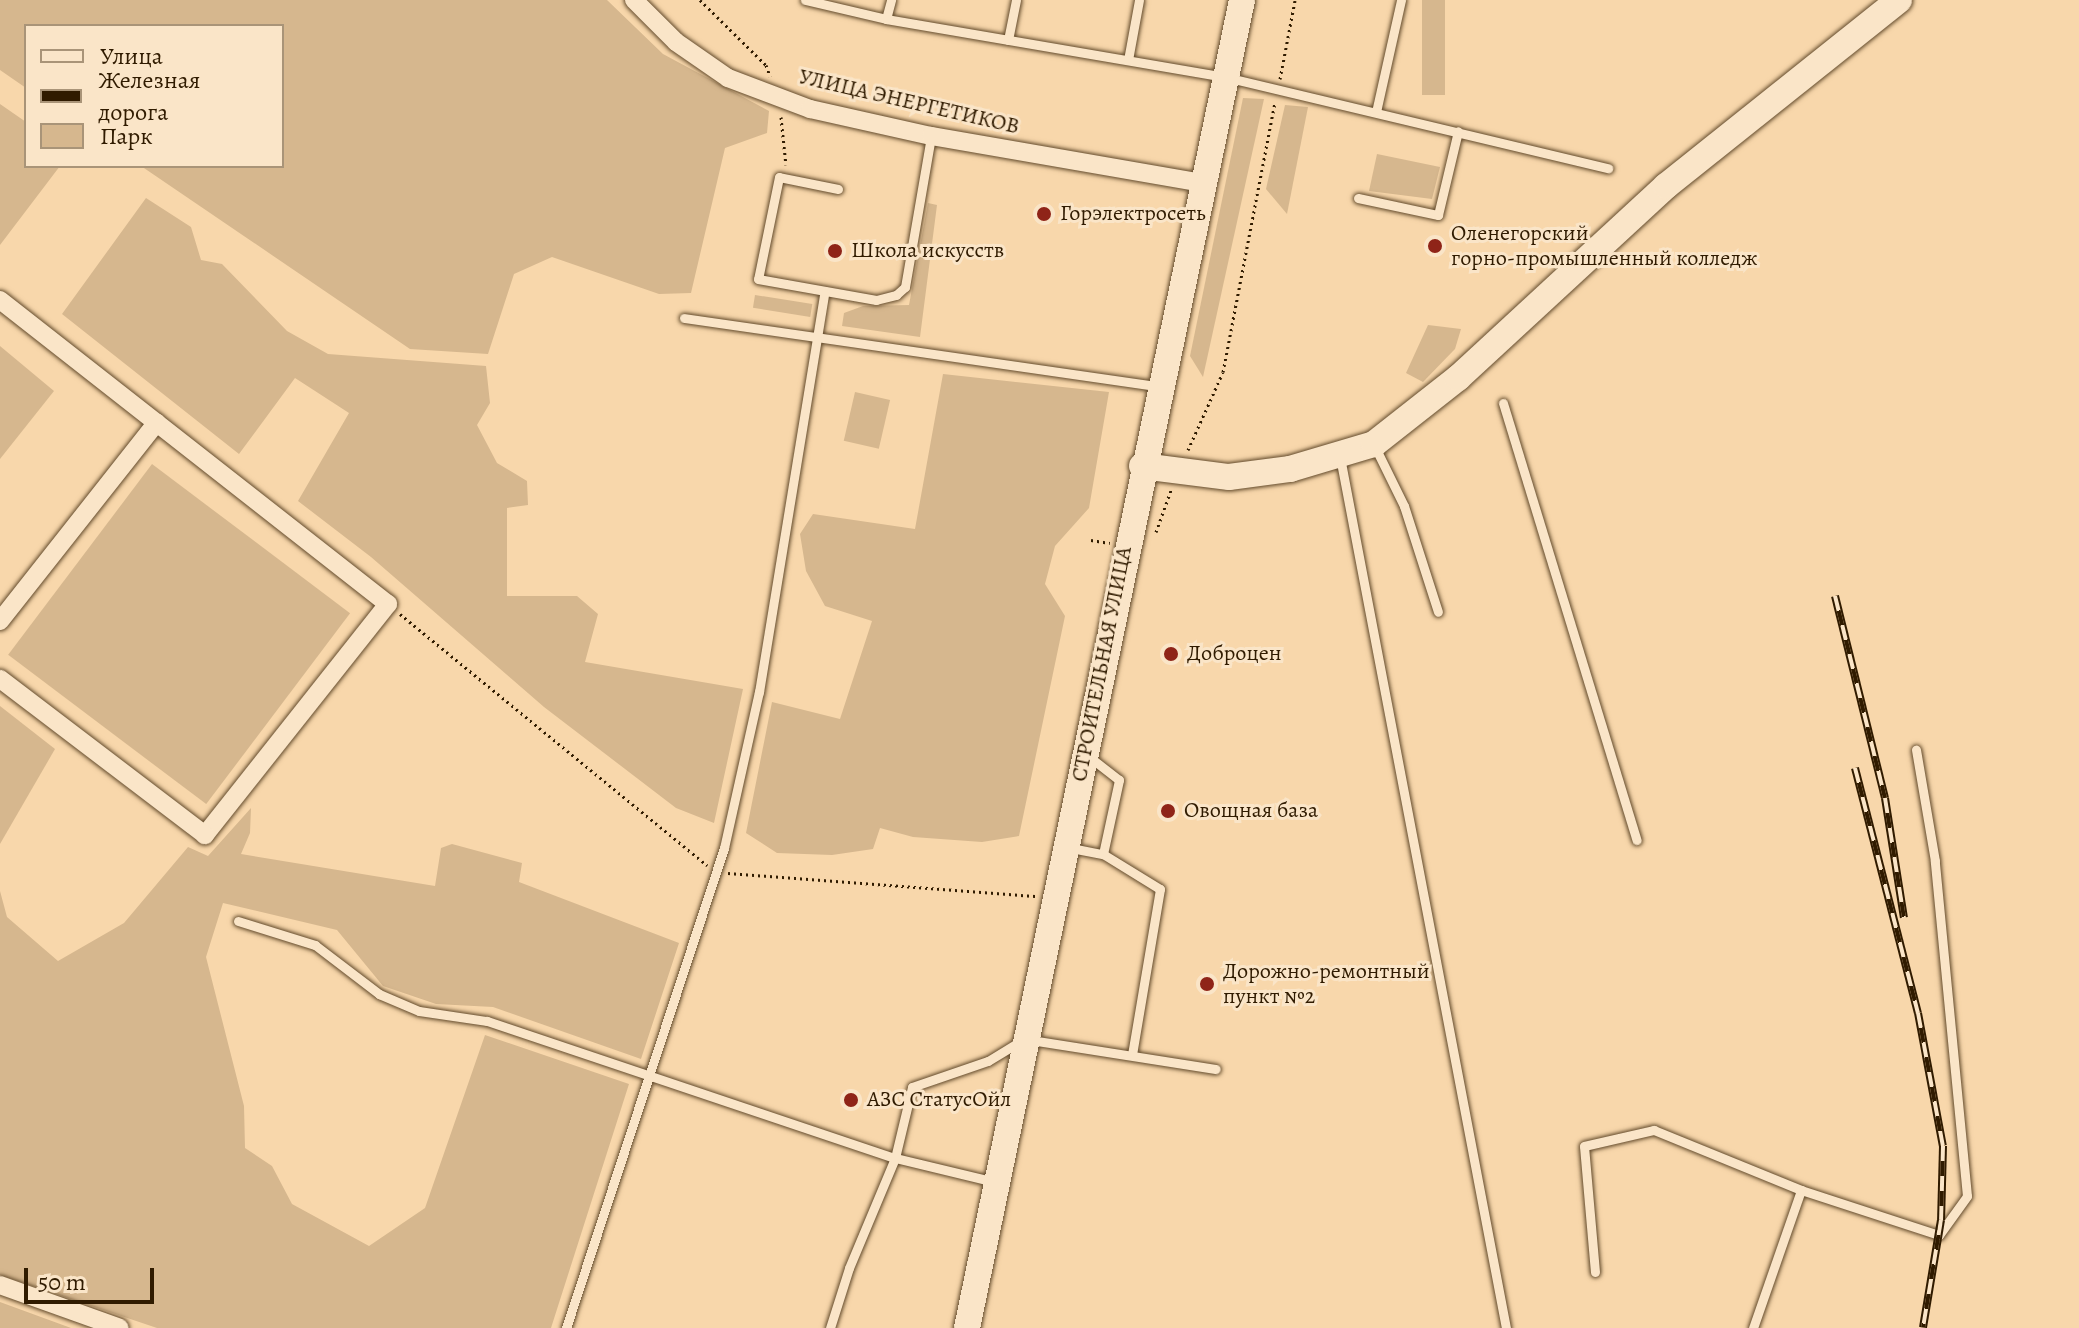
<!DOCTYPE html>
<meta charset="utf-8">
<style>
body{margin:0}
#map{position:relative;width:2079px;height:1328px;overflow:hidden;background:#f8d7ab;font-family:Alegreya,serif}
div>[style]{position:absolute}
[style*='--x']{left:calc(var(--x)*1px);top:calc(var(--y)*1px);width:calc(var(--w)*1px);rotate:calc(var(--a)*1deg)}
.green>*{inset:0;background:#d6b78e;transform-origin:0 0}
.path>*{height:3px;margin-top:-1.5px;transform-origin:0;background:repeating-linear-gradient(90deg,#301b00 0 2px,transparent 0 6px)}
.roads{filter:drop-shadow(0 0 2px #624a2b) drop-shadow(0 0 2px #624a2b)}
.lane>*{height:9px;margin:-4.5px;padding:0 4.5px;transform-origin:4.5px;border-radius:4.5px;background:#fae5c8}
.street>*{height:18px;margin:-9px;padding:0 9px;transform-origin:9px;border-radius:9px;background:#fae5c8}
.secondary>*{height:26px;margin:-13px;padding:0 13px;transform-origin:13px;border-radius:13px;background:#fae5c8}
.rail>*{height:8px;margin-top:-4px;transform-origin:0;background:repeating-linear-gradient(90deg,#fae5c8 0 15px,#301b00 0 30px);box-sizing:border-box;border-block:2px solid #301b00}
.dots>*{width:22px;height:22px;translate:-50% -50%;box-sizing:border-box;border:4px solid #fae5c8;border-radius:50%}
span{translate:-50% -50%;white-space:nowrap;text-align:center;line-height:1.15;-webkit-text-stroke:6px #fae5c8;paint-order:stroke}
.street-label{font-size:22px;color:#301b00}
.poi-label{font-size:22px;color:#301b00}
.left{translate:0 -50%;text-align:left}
.legend{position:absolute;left:24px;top:24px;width:260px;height:144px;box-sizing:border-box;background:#fae5c8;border:2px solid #a99478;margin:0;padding:10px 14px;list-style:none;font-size:24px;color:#301b00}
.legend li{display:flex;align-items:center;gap:16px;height:40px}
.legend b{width:40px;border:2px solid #a99478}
.scale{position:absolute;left:24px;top:1268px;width:130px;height:36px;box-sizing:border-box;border:4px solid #301b00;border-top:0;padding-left:10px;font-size:24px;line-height:28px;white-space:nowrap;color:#301b00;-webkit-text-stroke:6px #fae5c8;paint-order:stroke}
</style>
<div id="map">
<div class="green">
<i style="clip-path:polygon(0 0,607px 0,663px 54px,769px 111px,767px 133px,725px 148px,691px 293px,659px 294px,552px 257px,514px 274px,488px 354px,410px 349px,141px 166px,282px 166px,282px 26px,26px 26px,26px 88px,0 70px)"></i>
<i style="left:1422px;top:0;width:23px;height:95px"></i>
<i style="clip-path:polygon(1243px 98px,1264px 99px,1203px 377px,1190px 356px)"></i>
<i style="clip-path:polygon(0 104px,26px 122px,26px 166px,60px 166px,0 245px)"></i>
<i style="clip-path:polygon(1285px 105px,1308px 107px,1287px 214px,1266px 189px)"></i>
<i style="clip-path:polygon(1377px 154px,1440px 167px,1432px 199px,1369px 191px)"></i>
<i style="clip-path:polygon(146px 198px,191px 227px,201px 260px,222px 264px,287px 331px,328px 354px,486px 366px,490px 403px,477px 425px,497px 463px,527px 481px,528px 505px,507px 508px,507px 596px,577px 596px,598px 614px,585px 662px,743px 689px,714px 823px,676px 808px,544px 707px,371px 557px,298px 501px,349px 413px,295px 378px,239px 454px,62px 314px)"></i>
<i style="clip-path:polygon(928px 203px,937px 205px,920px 337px,842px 326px,844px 313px,863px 306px,909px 305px)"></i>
<i style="left:755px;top:295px;width:58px;height:13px;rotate:9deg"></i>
<i style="clip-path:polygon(1428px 325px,1461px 329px,1455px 349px,1423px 382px,1406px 373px)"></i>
<i style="clip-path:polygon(0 346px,54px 391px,0 459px)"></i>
<i style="clip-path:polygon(943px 374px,1109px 392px,1089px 508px,1055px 546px,1045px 584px,1065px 616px,1019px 836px,982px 842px,913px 837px,880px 828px,873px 849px,832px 855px,777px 853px,746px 833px,772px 702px,840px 719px,872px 621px,825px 606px,806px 571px,800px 534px,813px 514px,915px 529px)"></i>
<i style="left:855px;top:392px;width:36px;height:50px;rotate:13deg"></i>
<i style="left:152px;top:464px;width:248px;height:239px;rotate:37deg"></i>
<i style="clip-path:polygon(0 706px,55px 749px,0 844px)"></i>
<i style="clip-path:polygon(251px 808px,250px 833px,241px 854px,435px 886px,441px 848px,452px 844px,522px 863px,519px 882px,679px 943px,641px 1059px,493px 1007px,436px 1004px,383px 986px,337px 930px,223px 903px,206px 957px,244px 1106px,245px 1148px,272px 1166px,292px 1204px,369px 1246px,425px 1208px,485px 1035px,629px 1084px,551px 1328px,157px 1328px,0 1275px,0 891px,7px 917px,58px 961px,124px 923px,188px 847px,208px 856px)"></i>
<i style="clip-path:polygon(0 1302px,71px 1328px,0 1328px)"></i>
</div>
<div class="path">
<i style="--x:700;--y:0;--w:93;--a:44.6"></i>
<i style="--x:766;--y:65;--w:12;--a:70"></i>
<i style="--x:1280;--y:79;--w:80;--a:-79.2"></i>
<i style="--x:781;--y:117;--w:48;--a:84.1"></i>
<i style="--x:1188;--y:450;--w:85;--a:-65.8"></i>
<i style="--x:1223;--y:372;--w:275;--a:-79.1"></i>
<i style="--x:1156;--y:532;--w:45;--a:-70.3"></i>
<i style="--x:1091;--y:540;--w:19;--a:9"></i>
<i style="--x:400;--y:614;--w:397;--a:39.3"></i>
<i style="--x:728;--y:873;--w:308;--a:4.3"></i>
</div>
<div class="roads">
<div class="lane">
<i style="--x:805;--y:0;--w:83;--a:13.2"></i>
<i style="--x:886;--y:19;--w:344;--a:9.7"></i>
<i style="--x:1225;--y:77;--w:394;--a:13.4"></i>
<i style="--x:886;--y:19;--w:20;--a:-75"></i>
<i style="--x:1008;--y:40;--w:41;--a:-78.7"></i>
<i style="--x:1128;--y:60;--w:61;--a:-79.6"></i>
<i style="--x:1376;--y:112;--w:115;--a:-77.4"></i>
<i style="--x:838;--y:189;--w:60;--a:-168.5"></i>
<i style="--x:779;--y:177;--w:104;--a:101.6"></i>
<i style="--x:758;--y:279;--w:120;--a:10.1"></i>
<i style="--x:876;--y:300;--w:21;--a:-14"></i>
<i style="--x:896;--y:295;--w:12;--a:-42"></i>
<i style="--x:905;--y:287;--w:153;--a:-80.2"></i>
<i style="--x:1358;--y:198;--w:82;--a:12"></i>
<i style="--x:1438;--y:215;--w:86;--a:-76.6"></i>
<i style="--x:684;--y:318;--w:481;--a:8.2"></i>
<i style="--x:1503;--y:403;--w:457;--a:73"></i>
<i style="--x:1375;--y:447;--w:66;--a:63.8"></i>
<i style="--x:1404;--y:506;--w:111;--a:72.2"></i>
<i style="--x:1340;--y:457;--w:887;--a:79.21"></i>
<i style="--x:1071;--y:848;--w:33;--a:11"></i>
<i style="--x:1103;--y:854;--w:76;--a:-77.8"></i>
<i style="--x:1119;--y:780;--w:37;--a:-142"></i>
<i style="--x:1103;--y:854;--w:67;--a:31.6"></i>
<i style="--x:1160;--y:889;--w:168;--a:99.6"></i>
<i style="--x:238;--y:921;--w:81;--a:17.3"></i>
<i style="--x:315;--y:945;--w:81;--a:37.4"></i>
<i style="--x:379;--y:994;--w:43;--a:23"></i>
<i style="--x:419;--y:1011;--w:69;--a:8.4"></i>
<i style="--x:487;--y:1021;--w:430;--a:18.6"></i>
<i style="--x:895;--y:1158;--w:119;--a:112.7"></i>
<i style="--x:849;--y:1268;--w:63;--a:107.6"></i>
<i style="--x:995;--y:1182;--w:103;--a:-166.5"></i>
<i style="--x:895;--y:1158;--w:73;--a:-76.5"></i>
<i style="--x:912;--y:1087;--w:80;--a:-18.9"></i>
<i style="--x:988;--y:1061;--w:42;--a:-31.4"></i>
<i style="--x:1024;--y:1039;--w:194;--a:8.9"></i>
<i style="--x:1595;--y:1272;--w:126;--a:-95"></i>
<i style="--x:1584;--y:1146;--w:72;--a:-12.9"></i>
<i style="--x:1654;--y:1130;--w:159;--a:22.2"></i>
<i style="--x:1801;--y:1190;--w:145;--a:18.1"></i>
<i style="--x:1939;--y:1235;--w:48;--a:-54.3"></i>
<i style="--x:1967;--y:1196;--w:337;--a:-95.5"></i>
<i style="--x:1935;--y:861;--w:113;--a:-99.7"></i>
<i style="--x:566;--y:1328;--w:505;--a:-71.78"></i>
<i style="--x:724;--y:848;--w:160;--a:-77.4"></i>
<i style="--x:759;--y:692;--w:406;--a:-80.7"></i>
<i style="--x:1753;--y:1328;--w:146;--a:-70.8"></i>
</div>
<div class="street">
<i style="--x:634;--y:0;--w:59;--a:45"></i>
<i style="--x:676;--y:42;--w:63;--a:34.7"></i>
<i style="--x:728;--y:78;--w:88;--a:20.7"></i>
<i style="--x:810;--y:109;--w:124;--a:12.6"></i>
<i style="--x:931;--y:136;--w:276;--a:9.8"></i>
<i style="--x:0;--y:300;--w:493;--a:38.1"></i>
<i style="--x:388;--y:604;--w:295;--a:128.4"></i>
<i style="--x:205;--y:835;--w:258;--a:-142.7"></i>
<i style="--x:0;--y:621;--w:253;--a:-51.7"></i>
<i style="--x:0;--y:1285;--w:127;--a:19.7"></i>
</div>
<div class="secondary">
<i style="--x:1142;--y:466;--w:88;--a:7.2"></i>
<i style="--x:1229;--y:477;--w:62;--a:-7.5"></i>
<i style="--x:1290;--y:469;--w:88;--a:-16.6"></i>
<i style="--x:1374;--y:444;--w:107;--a:-38.2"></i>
<i style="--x:1458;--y:378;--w:283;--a:-42.7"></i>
<i style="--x:1666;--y:186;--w:298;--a:-38.6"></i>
<i style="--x:967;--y:1328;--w:1356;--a:-78.3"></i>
</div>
</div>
<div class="rail">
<i style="--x:1835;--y:596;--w:208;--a:76.1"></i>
<i style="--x:1885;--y:798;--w:121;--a:81"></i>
<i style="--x:1855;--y:768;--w:253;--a:75.6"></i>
<i style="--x:1918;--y:1013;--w:135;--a:79.4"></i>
<i style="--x:1943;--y:1146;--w:74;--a:91.5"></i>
<i style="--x:1941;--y:1220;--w:109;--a:99.5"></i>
</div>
<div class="dots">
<i style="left:1044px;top:214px;background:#8f2418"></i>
<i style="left:1435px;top:246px;background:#8f2418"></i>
<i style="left:835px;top:251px;background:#8f2418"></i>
<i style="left:1171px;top:654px;background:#8f2418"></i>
<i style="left:1168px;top:811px;background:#8f2418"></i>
<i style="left:1207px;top:984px;background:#8f2418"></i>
<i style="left:851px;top:1100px;background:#8f2418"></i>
</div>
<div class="street-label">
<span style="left:909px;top:102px;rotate:13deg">УЛИЦА ЭНЕРГЕТИКОВ</span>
<span style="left:1102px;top:664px;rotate:-79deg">СТРОИТЕЛЬНАЯ УЛИЦА</span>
</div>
<div class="poi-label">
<span class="left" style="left:1060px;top:214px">Горэлектросеть</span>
<span class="left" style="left:1451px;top:246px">Оленегорский<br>горно-промышленный колледж</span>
<span class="left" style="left:851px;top:251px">Школа искусств</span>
<span class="left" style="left:1187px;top:654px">Доброцен</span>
<span class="left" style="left:1184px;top:811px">Овощная база</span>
<span class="left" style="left:1223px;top:984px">Дорожно-ремонтный<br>пункт №2</span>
<span class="left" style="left:867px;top:1100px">АЗС СтатусОйл</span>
</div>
<ul class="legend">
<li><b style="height:10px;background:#fae5c8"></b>Улица</li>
<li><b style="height:10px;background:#301b00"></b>Железная дорога</li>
<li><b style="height:22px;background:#d6b78e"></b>Парк</li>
</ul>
<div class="scale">50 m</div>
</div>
